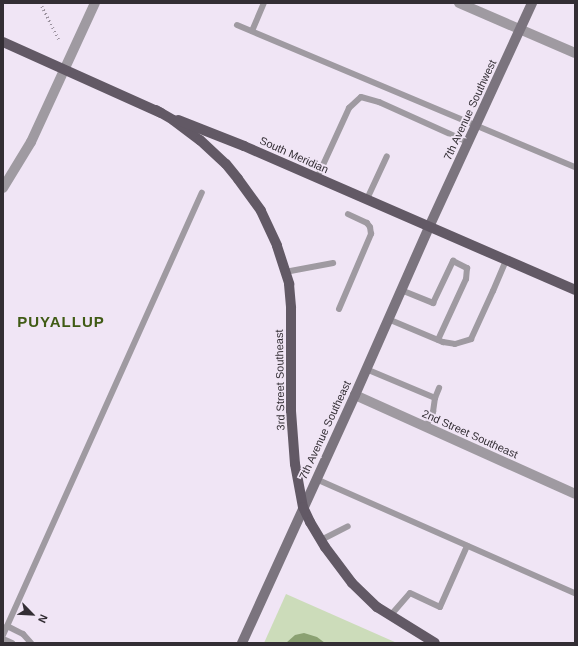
<!DOCTYPE html>
<style>
body{margin:0}
#map{position:relative;width:578px;height:646px;overflow:hidden;background:#f0e5f5;font-family:Helvetica,sans-serif}
div>[style]{position:absolute}
[style*='--x']{left:calc(var(--x)*1px);top:calc(var(--y)*1px);width:calc(var(--w)*1px);rotate:calc(var(--a)*1deg)}
.green>*{inset:0;background:#ccdcba}
.water>*{inset:0;background:#8ba172}
.path>*{height:2.5px;margin-top:-1.25px;transform-origin:0;background:repeating-linear-gradient(90deg,#9b929e 0 1px,transparent 0 4px)}
.lane>*{height:6px;margin:-3px;padding:0 3px;transform-origin:3px;border-radius:3px;background:#9f9aa1}
.street>*{height:10px;margin:-5px;padding:0 5px;transform-origin:5px;border-radius:5px;background:#9f9aa1}
.secondary>*{height:10px;margin:-5px;padding:0 5px;transform-origin:5px;border-radius:5px;background:#7b747e}
.primary>*{height:10px;margin:-5px;padding:0 5px;transform-origin:5px;border-radius:5px;background:#625965}
span{translate:-50% -50%;white-space:nowrap;text-align:center;line-height:1.15;-webkit-text-stroke:3.5px #f0e5f5;paint-order:stroke}
.street-label{font-size:11px;color:#332e34}
.district-label{font-size:15px;color:#405b15;font-weight:700;letter-spacing:1px}
.frame{position:absolute;inset:0;border:4px solid #332e34;pointer-events:none}
.north{position:absolute;left:12px;top:594px;width:40px;height:40px;-webkit-text-stroke:3px #f0e5f5;paint-order:stroke;rotate:114deg;font-size:11px;font-weight:700;line-height:16px;text-align:center;color:#332e34}
.north::after{content:'';display:block;margin:auto;width:14px;height:18px;background:#332e34;clip-path:polygon(50% 0,100% 100%,50% 72%,0 100%)}
</style>
<div id="map">
<div class="green">
<i style="clip-path:polygon(286px 594px,397px 643px,264px 643px)"></i>
</div>
<div class="water">
<i style="clip-path:polygon(304px 633px,317px 637px,325px 643px,286px 643px,295px 635px)"></i>
</div>
<div class="path">
<i style="--x:42;--y:3;--w:3;--a:90"></i>
<i style="--x:42;--y:6;--w:37;--a:63"></i>
</div>
<div class="lane">
<i style="--x:237;--y:25;--w:367;--a:22.8"></i>
<i style="--x:252;--y:31;--w:30;--a:-67"></i>
<i style="--x:317;--y:178;--w:77;--a:-65.4"></i>
<i style="--x:349;--y:108;--w:16;--a:-43"></i>
<i style="--x:361;--y:97;--w:19;--a:16"></i>
<i style="--x:379;--y:102;--w:98;--a:24.2"></i>
<i style="--x:367;--y:199;--w:47;--a:-65.1"></i>
<i style="--x:285;--y:272;--w:49;--a:-10.6"></i>
<i style="--x:401;--y:290;--w:35;--a:22"></i>
<i style="--x:433;--y:303;--w:47;--a:-64.5"></i>
<i style="--x:453;--y:261;--w:16;--a:27"></i>
<i style="--x:467;--y:268;--w:11;--a:95"></i>
<i style="--x:466;--y:279;--w:67;--a:114.7"></i>
<i style="--x:339;--y:309;--w:82;--a:-66.9"></i>
<i style="--x:371;--y:234;--w:7;--a:-98"></i>
<i style="--x:370;--y:227;--w:5;--a:-127"></i>
<i style="--x:367;--y:223;--w:21;--a:-155"></i>
<i style="--x:388;--y:319;--w:60;--a:22.7"></i>
<i style="--x:443;--y:342;--w:12;--a:9"></i>
<i style="--x:455;--y:344;--w:17;--a:-17"></i>
<i style="--x:471;--y:339;--w:53;--a:-65.4"></i>
<i style="--x:493;--y:291;--w:34;--a:-67"></i>
<i style="--x:366;--y:369;--w:75;--a:22.8"></i>
<i style="--x:426;--y:427;--w:17;--a:-65"></i>
<i style="--x:433;--y:412;--w:14;--a:-82"></i>
<i style="--x:435;--y:398;--w:11;--a:-68"></i>
<i style="--x:316;--y:479;--w:283;--a:23.8"></i>
<i style="--x:321;--y:540;--w:30;--a:-27"></i>
<i style="--x:390;--y:616;--w:30;--a:-49"></i>
<i style="--x:410;--y:593;--w:33;--a:25"></i>
<i style="--x:440;--y:607;--w:67;--a:-66.1"></i>
<i style="--x:7;--y:626;--w:18;--a:27"></i>
<i style="--x:23;--y:634;--w:12;--a:48"></i>
<i style="--x:3;--y:635;--w:485;--a:-65.8"></i>
<i style="--x:3;--y:639;--w:10;--a:24"></i>
</div>
<div class="street">
<i style="--x:459;--y:3;--w:126;--a:23.3"></i>
<i style="--x:3;--y:188;--w:54;--a:-58.7"></i>
<i style="--x:31;--y:142;--w:153;--a:-65.3"></i>
<i style="--x:355;--y:395;--w:241;--a:24.2"></i>
</div>
<div class="secondary">
<i style="--x:242;--y:643;--w:273;--a:-65.5"></i>
<i style="--x:355;--y:395;--w:184;--a:-66.2"></i>
<i style="--x:429;--y:227;--w:247;--a:-65.3"></i>
</div>
<div class="primary">
<i style="--x:3;--y:42;--w:173;--a:24.2"></i>
<i style="--x:156;--y:110;--w:20;--a:30"></i>
<i style="--x:173;--y:120;--w:34;--a:37"></i>
<i style="--x:200;--y:140;--w:35;--a:43"></i>
<i style="--x:226;--y:164;--w:19;--a:51"></i>
<i style="--x:238;--y:179;--w:39;--a:54"></i>
<i style="--x:261;--y:211;--w:38;--a:65"></i>
<i style="--x:277;--y:246;--w:40;--a:72"></i>
<i style="--x:289;--y:284;--w:24;--a:85"></i>
<i style="--x:291;--y:308;--w:103;--a:90"></i>
<i style="--x:291;--y:411;--w:53;--a:85.7"></i>
<i style="--x:295;--y:464;--w:44;--a:79.5"></i>
<i style="--x:303;--y:507;--w:17;--a:65"></i>
<i style="--x:310;--y:522;--w:29;--a:59"></i>
<i style="--x:325;--y:547;--w:45;--a:53.1"></i>
<i style="--x:352;--y:583;--w:35;--a:44"></i>
<i style="--x:377;--y:607;--w:68;--a:31.8"></i>
<i style="--x:178;--y:120;--w:71;--a:21.5"></i>
<i style="--x:244;--y:146;--w:361;--a:23.5"></i>
</div>
<div class="street-label">
<span style="left:470px;top:110px;rotate:-65deg">7th Avenue Southwest</span>
<span style="left:294px;top:155px;rotate:24deg">South Meridian</span>
<span style="left:280px;top:380px;rotate:-91deg">3rd Street Southeast</span>
<span style="left:325px;top:430px;rotate:-65deg">7th Avenue Southeast</span>
<span style="left:470px;top:434px;rotate:24deg">2nd Street Southeast</span>
</div>
<div class="district-label">
<span style="left:61px;top:322px">PUYALLUP</span>
</div>
<div class="frame"></div>
<div class="north">N</div>
</div>
